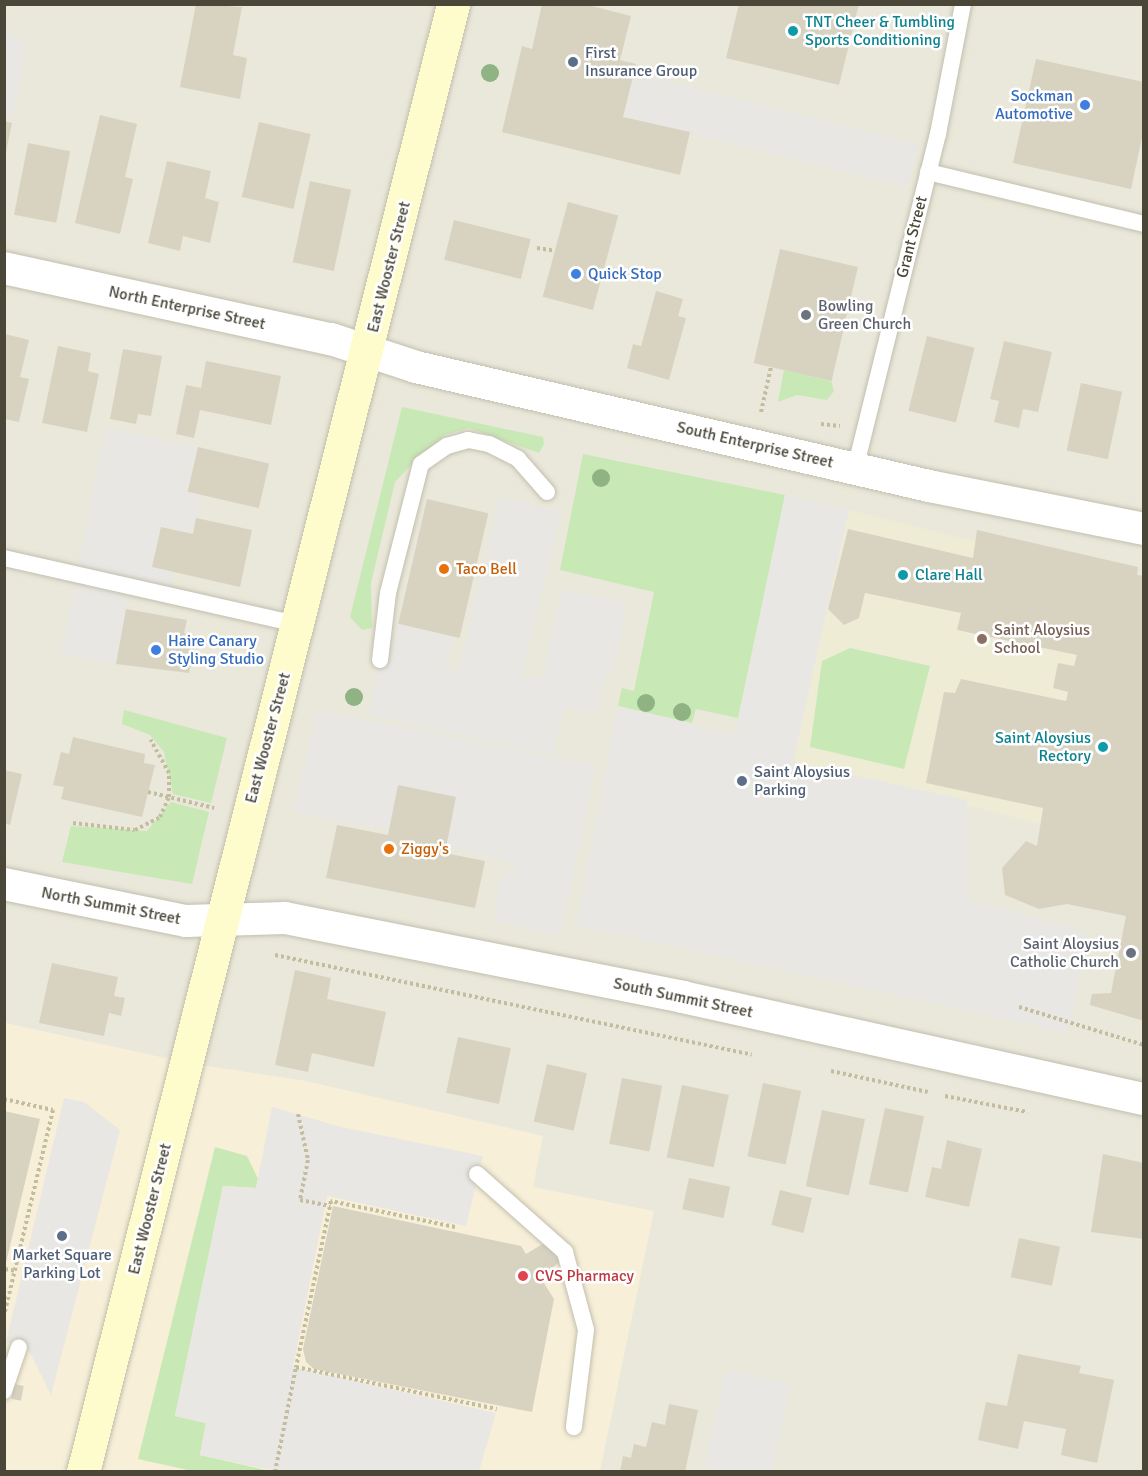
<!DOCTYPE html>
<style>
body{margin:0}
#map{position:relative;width:1148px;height:1476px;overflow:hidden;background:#f6f5ec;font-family:Signika,sans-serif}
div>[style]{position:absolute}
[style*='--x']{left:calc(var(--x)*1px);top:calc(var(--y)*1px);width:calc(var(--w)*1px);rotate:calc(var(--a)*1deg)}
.residential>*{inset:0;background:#eae8da}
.commercial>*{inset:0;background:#f7efd8}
.education>*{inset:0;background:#efecd6;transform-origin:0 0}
.green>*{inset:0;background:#c8e9b5}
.parking>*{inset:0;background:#e8e7e3;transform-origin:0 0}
.building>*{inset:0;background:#d8d3c1;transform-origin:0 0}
.path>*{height:4px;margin-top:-2px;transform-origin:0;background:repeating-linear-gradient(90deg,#c3bd9f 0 3px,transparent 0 6px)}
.roads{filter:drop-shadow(0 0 2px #c2bfae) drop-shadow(0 0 2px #c2bfae)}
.service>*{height:16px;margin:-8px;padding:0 8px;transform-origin:8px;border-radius:8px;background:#fff}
.minor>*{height:32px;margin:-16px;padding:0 16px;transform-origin:16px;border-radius:16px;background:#fff}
.secondary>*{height:33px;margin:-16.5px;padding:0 16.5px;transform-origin:16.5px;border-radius:16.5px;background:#fefccd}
.trees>*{width:18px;height:18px;margin:-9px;border-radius:50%;background:#8fb382}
.dots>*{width:16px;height:16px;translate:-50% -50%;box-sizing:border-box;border:3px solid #fff;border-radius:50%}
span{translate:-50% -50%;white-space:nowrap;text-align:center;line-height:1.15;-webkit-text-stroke:5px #fff;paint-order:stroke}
.culture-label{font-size:16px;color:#0d838f}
.left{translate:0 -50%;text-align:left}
.right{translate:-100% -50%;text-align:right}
.service-label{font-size:16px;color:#4e5e75}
.shop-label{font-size:16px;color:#366cbe}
.street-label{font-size:16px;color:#4a4739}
.worship-label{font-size:16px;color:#5b616d}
.food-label{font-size:16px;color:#c56008}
.education-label{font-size:16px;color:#785e54}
.health-label{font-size:16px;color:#be3a42}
.frame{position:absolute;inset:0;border:6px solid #4a4739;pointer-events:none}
</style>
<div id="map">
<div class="residential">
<i style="clip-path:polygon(5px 5px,1143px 5px,1143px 1471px,83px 1471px,188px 1064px,5px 1023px)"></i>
</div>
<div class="commercial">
<i style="clip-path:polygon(5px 1023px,188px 1063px,306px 1081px,543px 1136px,533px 1187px,654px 1211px,600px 1471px,5px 1472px)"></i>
</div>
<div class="education">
<i style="left:849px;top:510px;width:303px;height:258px;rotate:14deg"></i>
</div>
<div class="green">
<i style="clip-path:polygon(784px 370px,831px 381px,834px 391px,827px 400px,797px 395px,778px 402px)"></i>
<i style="clip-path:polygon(402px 407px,543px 437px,544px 444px,539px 453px,469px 428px,445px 435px,409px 467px,395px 482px,371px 583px,372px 628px,362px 630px,350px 617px)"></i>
<i style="clip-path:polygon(583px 454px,785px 495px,738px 718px,696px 709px,692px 723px,618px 706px,622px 688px,634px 691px,654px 592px,560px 570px)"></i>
<i style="clip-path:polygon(850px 648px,930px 666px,904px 769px,810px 747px,822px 661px)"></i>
<i style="clip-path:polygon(124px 710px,227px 738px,211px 803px,173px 794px,164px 752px,150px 735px,122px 724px)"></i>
<i style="clip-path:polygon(171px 802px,209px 812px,192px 884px,62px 862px,71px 826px,147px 831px)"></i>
<i style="clip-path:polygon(215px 1147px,247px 1156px,258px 1179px,256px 1188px,223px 1186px,175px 1416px,206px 1423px,200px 1455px,270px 1471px,192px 1471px,138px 1459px)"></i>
</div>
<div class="parking">
<i style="clip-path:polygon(5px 33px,26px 39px,13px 116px,5px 114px)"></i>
<i style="left:634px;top:73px;width:293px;height:45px;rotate:14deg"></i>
<i style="clip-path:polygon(105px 428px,198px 447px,187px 491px,203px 496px,193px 534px,161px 527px,175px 572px,168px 592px,129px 584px,116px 664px,61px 655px)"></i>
<i style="clip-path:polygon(785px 495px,849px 510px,793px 762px,967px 800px,969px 899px,1088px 933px,1068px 1033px,576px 925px,618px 706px,735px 735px)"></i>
<i style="clip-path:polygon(499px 497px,562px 511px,521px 678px,542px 678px,562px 589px,627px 603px,613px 673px,605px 675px,596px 714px,564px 708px,553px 755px,368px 714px,383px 648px,392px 650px,398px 624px,453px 636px,446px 668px,459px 671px)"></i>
<i style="clip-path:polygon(318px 710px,596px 766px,560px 936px,493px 920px,502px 873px,518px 874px,508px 861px,446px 846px,456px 797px,398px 785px,389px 830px,293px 812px)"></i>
<i style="clip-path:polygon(64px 1098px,84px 1102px,120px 1130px,51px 1395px,29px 1351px,6px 1342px)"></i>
<i style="clip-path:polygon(272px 1107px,341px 1127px,483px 1156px,466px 1226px,327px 1196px,293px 1367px,496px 1413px,479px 1471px,277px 1471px,200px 1455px,206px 1423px,175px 1416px,223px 1186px,256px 1188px)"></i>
<i style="clip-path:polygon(726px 1370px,791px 1384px,772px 1471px,704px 1471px)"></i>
</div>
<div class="building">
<i style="clip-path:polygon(196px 4px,242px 7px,233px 55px,247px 58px,240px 99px,180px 87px)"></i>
<i style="clip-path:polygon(542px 4px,584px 4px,631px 16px,620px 60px,636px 64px,623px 117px,690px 132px,680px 175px,502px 132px,522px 46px,532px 49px)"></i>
<i style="clip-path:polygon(739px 4px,859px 4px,839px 85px,726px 58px)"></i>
<i style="clip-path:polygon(1036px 59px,1144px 82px,1144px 128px,1131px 189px,1013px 163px)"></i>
<i style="clip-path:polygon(100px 115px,137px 124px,125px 177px,133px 179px,120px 234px,75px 223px)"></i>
<i style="clip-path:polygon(4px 121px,12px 123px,6px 152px,4px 152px)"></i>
<i style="left:259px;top:122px;width:53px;height:77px;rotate:13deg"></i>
<i style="left:28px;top:143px;width:43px;height:73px;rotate:11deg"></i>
<i style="clip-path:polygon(167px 161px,211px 171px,205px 198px,219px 202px,210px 243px,183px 236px,180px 251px,148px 243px)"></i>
<i style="left:310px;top:181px;width:42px;height:83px;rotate:12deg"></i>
<i style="left:568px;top:202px;width:52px;height:98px;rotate:15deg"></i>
<i style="left:454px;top:220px;width:79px;height:41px;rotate:14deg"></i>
<i style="left:780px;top:249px;width:80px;height:117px;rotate:13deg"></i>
<i style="clip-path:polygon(656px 291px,683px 299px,678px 316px,686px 318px,669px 380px,627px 368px,633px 344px,641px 346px)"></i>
<i style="clip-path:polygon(5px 334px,29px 340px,20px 377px,29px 379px,19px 422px,5px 419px)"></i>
<i style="left:927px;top:336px;width:49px;height:77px;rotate:14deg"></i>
<i style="clip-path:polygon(1004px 341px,1052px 352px,1038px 412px,1023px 409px,1019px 428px,994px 422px,999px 401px,990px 399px)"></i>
<i style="clip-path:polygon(58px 346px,91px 353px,88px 371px,99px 374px,87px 432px,42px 423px)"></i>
<i style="clip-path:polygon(123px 349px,162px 356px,151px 416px,138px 414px,136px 424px,110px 419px)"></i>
<i style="clip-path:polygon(206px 361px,281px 376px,271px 425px,200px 410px,194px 438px,176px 434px,186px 385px,201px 388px)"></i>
<i style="left:1081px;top:383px;width:42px;height:69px;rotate:12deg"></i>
<i style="left:198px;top:447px;width:73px;height:46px;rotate:13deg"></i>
<i style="left:427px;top:499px;width:63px;height:128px;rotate:13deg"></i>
<i style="clip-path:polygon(196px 518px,252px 530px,240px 587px,152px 567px,161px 527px,193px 534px)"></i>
<i style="clip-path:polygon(848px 529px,973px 558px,977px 530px,1138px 567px,1137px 575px,1144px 576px,1144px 1021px,1090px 1005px,1092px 994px,1111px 993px,1126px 916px,1067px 904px,1039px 909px,1005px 895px,1002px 868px,1026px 841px,1037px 846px,1043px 808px,926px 783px,944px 692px,955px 693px,961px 679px,1066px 701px,1068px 692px,1053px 688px,1058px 663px,1074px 666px,1077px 655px,957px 630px,961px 613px,865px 593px,859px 618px,844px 625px,828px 609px)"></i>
<i style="clip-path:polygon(126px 609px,187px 620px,184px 633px,197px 636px,189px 673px,116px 664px)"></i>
<i style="clip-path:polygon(73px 737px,145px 754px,144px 763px,155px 765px,142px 817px,61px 799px,64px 787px,53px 785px,61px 752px,69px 754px)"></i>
<i style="clip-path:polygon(4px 770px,22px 774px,10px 825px,4px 823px)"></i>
<i style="clip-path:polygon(398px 785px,456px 797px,445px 853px,485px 861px,475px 908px,326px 878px,337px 825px,388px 835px)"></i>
<i style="clip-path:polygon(52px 963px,118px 977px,114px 996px,125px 998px,121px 1016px,109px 1013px,104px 1036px,39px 1023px)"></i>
<i style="clip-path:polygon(295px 970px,331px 978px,327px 999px,386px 1012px,374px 1067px,312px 1053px,308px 1072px,275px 1065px)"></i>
<i style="left:458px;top:1037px;width:54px;height:57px;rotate:12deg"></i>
<i style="left:547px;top:1064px;width:41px;height:59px;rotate:13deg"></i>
<i style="left:622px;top:1078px;width:41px;height:67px;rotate:11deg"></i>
<i style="left:763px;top:1083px;width:39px;height:75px;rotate:12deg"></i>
<i style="left:682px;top:1085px;width:48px;height:74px;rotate:12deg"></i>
<i style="left:885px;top:1108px;width:40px;height:78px;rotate:12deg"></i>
<i style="left:822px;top:1110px;width:44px;height:78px;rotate:12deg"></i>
<i style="clip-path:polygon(4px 1111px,40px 1119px,5px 1267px,4px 1267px)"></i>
<i style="clip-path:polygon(947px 1140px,982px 1149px,969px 1207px,925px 1197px,932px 1167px,941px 1169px)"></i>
<i style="clip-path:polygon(1103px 1154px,1144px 1163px,1144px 1239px,1091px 1232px)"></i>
<i style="left:689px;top:1178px;width:42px;height:32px;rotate:12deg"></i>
<i style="left:780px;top:1190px;width:33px;height:36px;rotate:14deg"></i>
<i style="clip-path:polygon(333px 1206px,521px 1246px,526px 1254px,546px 1242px,560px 1262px,540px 1277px,554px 1299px,532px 1412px,314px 1369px,306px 1362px,303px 1349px)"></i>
<i style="left:1019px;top:1238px;width:42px;height:40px;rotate:12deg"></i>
<i style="clip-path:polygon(1018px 1354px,1081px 1366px,1079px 1373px,1114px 1380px,1097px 1463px,1061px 1455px,1066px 1429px,1024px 1421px,1018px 1449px,978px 1440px,986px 1402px,1007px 1406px)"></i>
<i style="left:14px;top:1384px;width:10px;height:15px;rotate:11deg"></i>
<i style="clip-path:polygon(669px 1404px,698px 1410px,685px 1472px,620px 1472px,623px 1456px,631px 1458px,634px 1444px,646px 1447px,652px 1422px,665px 1425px)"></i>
</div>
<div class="path">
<i style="--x:537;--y:248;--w:18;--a:9"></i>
<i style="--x:761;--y:412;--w:46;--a:-77.5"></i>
<i style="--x:821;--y:424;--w:19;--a:6"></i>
<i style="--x:148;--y:792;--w:68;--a:13.6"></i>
<i style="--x:73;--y:823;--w:62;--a:6.4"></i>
<i style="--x:135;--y:830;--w:28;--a:-27"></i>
<i style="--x:160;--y:817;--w:22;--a:-66"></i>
<i style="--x:169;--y:797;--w:24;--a:-90"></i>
<i style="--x:169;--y:773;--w:38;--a:-119"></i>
<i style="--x:275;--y:955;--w:487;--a:11.8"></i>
<i style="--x:1019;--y:1007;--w:131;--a:16.9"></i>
<i style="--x:831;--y:1071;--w:99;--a:12.2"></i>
<i style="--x:945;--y:1096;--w:84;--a:11"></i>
<i style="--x:4;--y:1099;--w:50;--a:12.7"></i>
<i style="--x:53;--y:1110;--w:211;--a:103.4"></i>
<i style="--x:298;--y:1114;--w:47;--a:77.7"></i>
<i style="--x:308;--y:1160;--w:41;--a:101.3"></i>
<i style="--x:300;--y:1200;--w:31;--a:11"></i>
<i style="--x:455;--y:1227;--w:127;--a:-168.2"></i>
<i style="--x:331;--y:1201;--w:170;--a:101.9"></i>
<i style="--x:296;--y:1367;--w:205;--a:11.8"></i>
<i style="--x:5;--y:1269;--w:10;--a:11"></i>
<i style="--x:275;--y:1472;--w:107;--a:-78.7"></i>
</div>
<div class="roads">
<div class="service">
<i style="--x:928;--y:172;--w:222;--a:13.5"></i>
<i style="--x:855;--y:469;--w:345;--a:-76.1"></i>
<i style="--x:938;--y:134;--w:132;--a:-79.1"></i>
<i style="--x:4;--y:558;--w:301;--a:12.7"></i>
<i style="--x:380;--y:660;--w:67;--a:-83.2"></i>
<i style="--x:388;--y:593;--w:133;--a:-75.7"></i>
<i style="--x:421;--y:464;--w:32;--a:-35"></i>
<i style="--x:447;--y:446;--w:22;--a:-16"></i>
<i style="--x:468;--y:440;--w:21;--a:11"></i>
<i style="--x:489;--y:444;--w:33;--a:27"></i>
<i style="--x:518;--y:459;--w:44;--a:48.7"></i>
<i style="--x:477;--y:1174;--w:118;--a:41.6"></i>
<i style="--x:565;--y:1252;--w:81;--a:74.9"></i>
<i style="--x:586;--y:1330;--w:98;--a:97.1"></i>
<i style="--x:4;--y:1391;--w:46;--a:-71.2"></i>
</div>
<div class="minor">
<i style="--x:4;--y:268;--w:335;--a:12.3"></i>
<i style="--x:331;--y:339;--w:89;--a:18.2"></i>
<i style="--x:416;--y:367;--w:527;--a:13.06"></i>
<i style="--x:929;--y:486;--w:219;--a:11.3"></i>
<i style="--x:4;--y:884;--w:186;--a:11.5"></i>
<i style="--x:186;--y:921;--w:99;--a:-1.7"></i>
<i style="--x:285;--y:918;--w:406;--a:11.2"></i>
<i style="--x:683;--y:997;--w:472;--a:12.5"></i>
</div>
<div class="secondary">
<i style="--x:83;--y:1472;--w:1514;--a:-75.85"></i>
</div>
</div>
<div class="trees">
<i style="left:490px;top:73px"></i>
<i style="left:601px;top:478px"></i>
<i style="left:354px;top:697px"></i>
<i style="left:646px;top:703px"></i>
<i style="left:682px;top:712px"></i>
</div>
<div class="dots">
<i style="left:793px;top:31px;background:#0f9aa8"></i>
<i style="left:573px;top:62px;background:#5c6f8a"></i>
<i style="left:1085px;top:105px;background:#3f7fe0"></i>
<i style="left:576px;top:274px;background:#3f7fe0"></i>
<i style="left:806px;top:315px;background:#6b7280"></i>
<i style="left:444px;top:569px;background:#e8710a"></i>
<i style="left:903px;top:575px;background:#0f9aa8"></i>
<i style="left:982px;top:639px;background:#8d6e63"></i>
<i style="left:156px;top:650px;background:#3f7fe0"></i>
<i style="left:1103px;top:747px;background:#0f9aa8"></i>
<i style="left:742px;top:781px;background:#5c6f8a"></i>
<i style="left:389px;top:849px;background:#e8710a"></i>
<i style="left:1131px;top:953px;background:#6b7280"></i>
<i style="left:62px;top:1236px;background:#5c6f8a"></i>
<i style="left:523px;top:1276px;background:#e0444e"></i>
</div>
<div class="culture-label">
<span class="left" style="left:805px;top:31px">TNT Cheer &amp; Tumbling<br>Sports Conditioning</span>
<span class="left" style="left:915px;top:575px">Clare Hall</span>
<span class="right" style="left:1091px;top:747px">Saint Aloysius<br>Rectory</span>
</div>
<div class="service-label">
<span class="left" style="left:585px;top:62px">First<br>Insurance Group</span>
<span class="left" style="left:754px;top:781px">Saint Aloysius<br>Parking</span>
<span style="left:62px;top:1264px">Market Square<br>Parking Lot</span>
</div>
<div class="shop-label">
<span class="right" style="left:1073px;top:105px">Sockman<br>Automotive</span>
<span class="left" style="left:588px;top:274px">Quick Stop</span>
<span class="left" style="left:168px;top:650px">Haire Canary<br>Styling Studio</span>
</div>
<div class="street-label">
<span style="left:912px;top:237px;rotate:-76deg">Grant Street</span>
<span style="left:389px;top:267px;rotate:-76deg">East Wooster Street</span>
<span style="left:187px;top:308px;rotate:12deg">North Enterprise Street</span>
<span style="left:755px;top:445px;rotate:13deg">South Enterprise Street</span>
<span style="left:268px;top:738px;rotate:-75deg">East Wooster Street</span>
<span style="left:111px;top:906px;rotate:11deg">North Summit Street</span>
<span style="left:683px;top:998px;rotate:12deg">South Summit Street</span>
<span style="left:150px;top:1209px;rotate:-76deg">East Wooster Street</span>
</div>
<div class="worship-label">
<span class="left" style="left:818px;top:315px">Bowling<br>Green Church</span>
<span class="right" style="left:1119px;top:953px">Saint Aloysius<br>Catholic Church</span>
</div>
<div class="food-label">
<span class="left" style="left:456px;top:569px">Taco Bell</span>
<span class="left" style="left:401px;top:849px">Ziggy's</span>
</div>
<div class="education-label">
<span class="left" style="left:994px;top:639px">Saint Aloysius<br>School</span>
</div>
<div class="health-label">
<span class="left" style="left:535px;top:1276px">CVS Pharmacy</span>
</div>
<div class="frame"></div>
</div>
